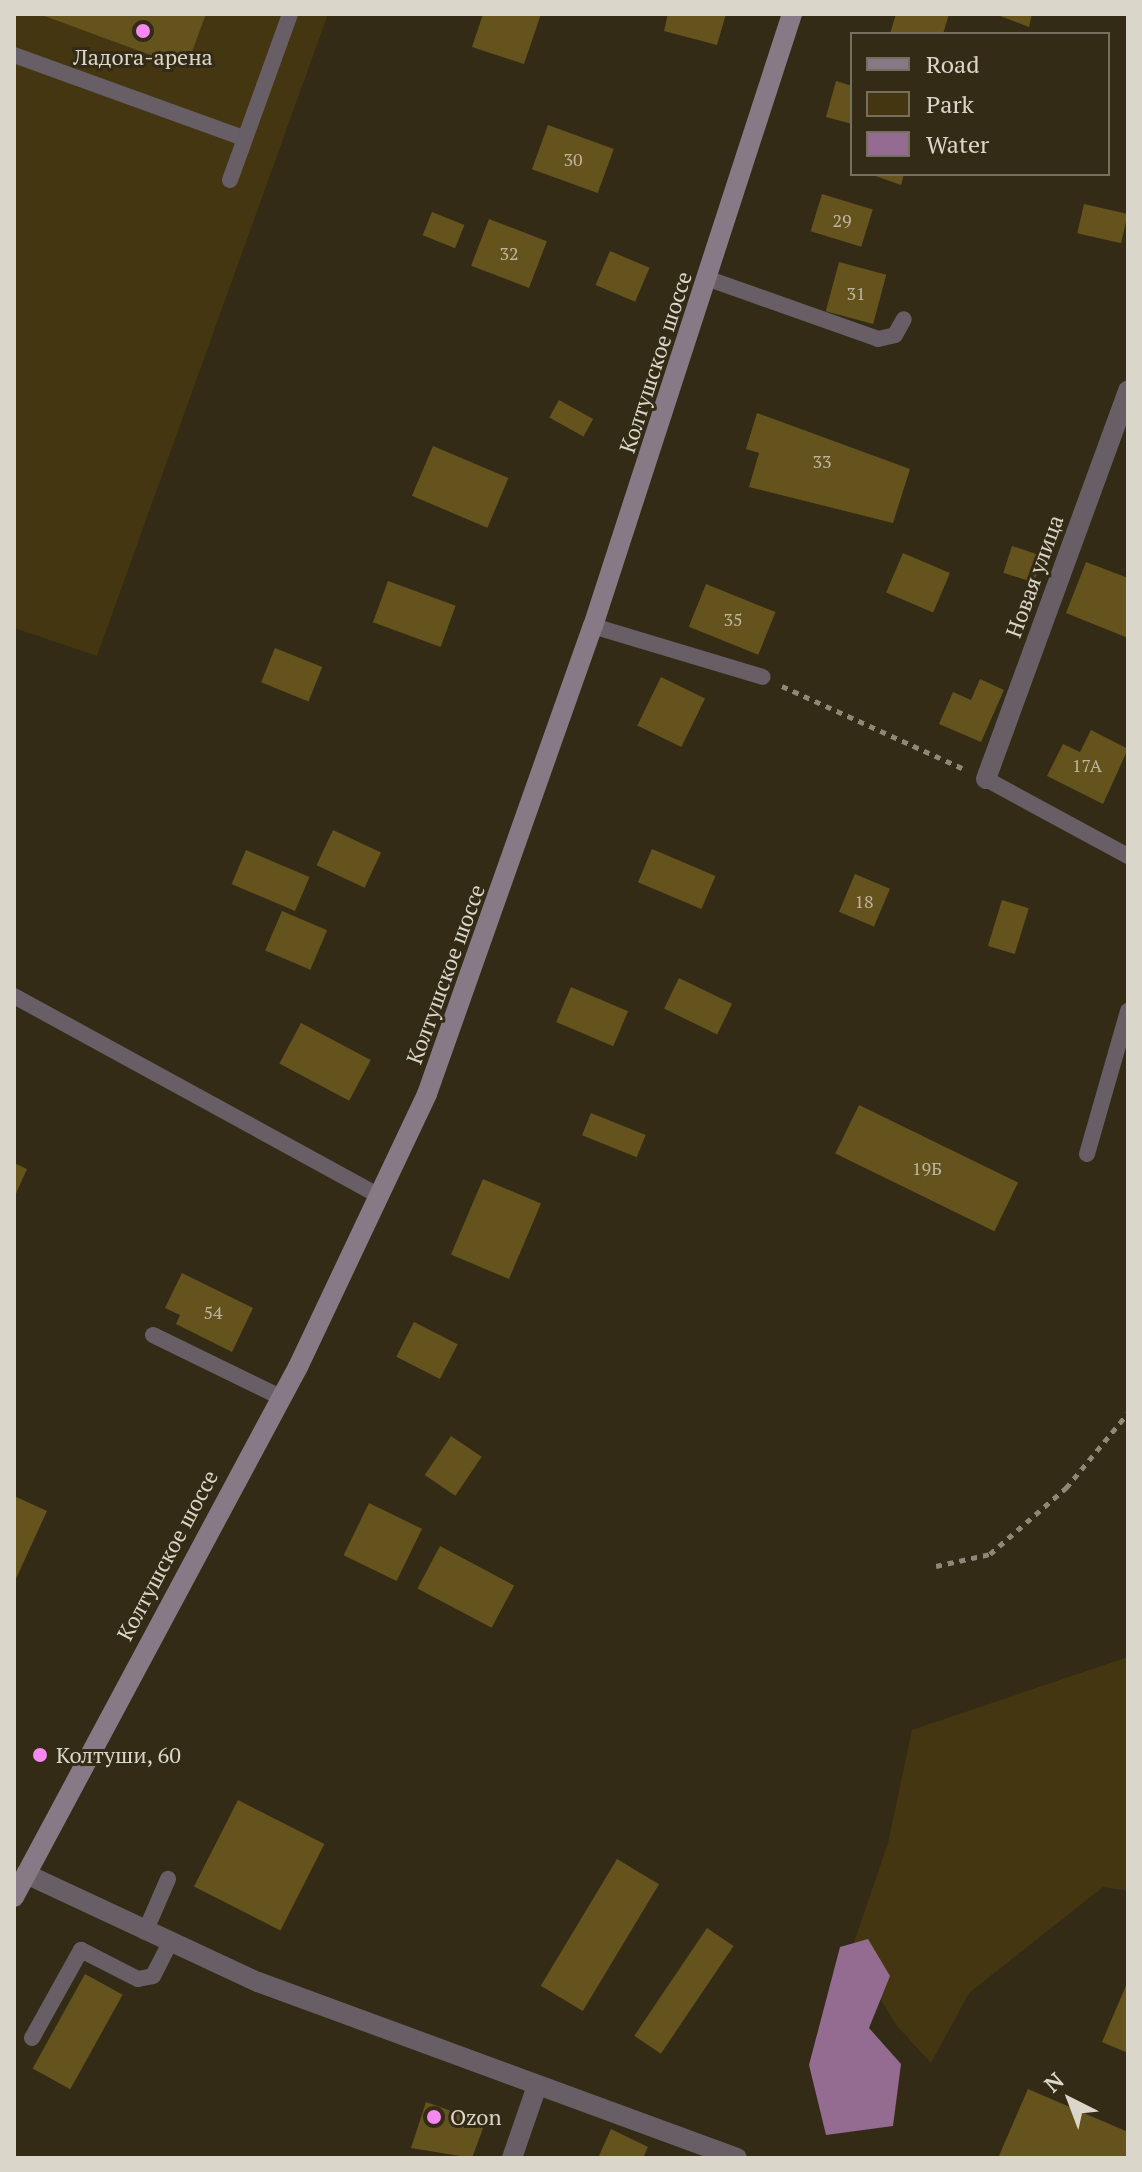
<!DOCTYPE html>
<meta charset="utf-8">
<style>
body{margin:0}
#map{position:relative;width:1142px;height:2172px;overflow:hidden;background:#332b15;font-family:"PT Serif",serif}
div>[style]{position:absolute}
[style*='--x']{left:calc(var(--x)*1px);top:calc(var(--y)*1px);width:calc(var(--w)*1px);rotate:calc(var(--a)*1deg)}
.green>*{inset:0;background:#433611}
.water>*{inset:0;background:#946b91}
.building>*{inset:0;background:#65531e;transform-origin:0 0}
.path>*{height:5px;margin-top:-2.5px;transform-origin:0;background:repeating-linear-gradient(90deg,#8e8877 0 6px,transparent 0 12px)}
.lane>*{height:16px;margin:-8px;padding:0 8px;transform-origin:8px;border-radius:8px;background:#675e66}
.street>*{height:20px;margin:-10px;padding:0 10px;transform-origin:10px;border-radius:10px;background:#675e66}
.secondary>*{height:20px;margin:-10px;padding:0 10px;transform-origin:10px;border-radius:10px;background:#877a86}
.dots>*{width:22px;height:22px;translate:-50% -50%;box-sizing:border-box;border:4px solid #332b15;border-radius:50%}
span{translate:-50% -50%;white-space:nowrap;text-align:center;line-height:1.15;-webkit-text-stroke:6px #332b15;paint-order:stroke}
.number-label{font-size:18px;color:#beb59f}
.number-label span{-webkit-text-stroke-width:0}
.poi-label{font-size:22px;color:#dbd6ca}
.left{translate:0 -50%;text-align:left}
.street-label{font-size:22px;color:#dbd6ca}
.frame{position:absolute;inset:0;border:16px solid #dbd6ca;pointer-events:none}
.legend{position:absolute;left:850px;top:32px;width:260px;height:144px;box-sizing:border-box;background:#332b15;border:2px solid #766f5d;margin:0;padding:10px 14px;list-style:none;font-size:24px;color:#dbd6ca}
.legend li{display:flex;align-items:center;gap:16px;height:40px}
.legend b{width:40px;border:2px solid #766f5d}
.north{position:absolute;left:1030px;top:2060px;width:80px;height:80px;-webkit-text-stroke:6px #332b15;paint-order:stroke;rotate:318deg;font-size:22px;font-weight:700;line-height:32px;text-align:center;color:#dbd6ca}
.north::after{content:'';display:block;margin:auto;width:28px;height:36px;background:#dbd6ca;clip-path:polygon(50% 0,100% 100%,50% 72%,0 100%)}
</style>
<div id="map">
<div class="green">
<i style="clip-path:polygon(14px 14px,328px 14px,97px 656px,14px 628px)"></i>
<i style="clip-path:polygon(1128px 1657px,1128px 1891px,1103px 1887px,969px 1993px,931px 2063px,897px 2026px,851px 1951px,888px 1843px,912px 1730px)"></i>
</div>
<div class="water">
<i style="clip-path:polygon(868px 1939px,890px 1976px,869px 2028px,901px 2064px,893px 2126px,826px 2135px,809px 2065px,840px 1947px)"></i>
</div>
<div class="building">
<i style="clip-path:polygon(39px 14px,206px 14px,186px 68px)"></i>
<i style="clip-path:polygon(483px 14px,541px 14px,524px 64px,472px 47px)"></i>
<i style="clip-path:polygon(668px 14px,726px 14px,717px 45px,664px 31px)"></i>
<i style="clip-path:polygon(896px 14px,949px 14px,943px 34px,890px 34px)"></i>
<i style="clip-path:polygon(995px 14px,1032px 14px,1029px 27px)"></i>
<i style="clip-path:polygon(836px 81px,852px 86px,852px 124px,826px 117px)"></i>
<i style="left:548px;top:125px;width:70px;height:47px;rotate:20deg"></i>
<i style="clip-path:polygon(870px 174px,904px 174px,901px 185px)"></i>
<i style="left:822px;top:194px;width:53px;height:39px;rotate:17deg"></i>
<i style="left:1084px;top:204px;width:45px;height:30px;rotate:13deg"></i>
<i style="left:432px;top:212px;width:35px;height:25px;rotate:22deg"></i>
<i style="left:489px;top:219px;width:62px;height:50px;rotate:21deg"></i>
<i style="left:610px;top:251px;width:43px;height:37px;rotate:23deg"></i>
<i style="left:839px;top:262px;width:49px;height:51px;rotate:15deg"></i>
<i style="left:559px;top:400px;width:39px;height:20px;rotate:29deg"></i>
<i style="clip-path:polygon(757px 413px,910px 469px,893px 523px,749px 487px,759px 453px,746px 449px)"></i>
<i style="left:433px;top:446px;width:82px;height:54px;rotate:23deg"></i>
<i style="left:1012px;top:546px;width:32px;height:28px;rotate:18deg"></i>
<i style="left:903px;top:553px;width:51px;height:43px;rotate:23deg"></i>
<i style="clip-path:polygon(1086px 562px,1128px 578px,1128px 638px,1066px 613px)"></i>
<i style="left:388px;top:581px;width:72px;height:44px;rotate:20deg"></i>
<i style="left:706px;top:584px;width:75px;height:46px;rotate:22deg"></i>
<i style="left:275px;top:648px;width:51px;height:37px;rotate:22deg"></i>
<i style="left:661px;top:677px;width:49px;height:54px;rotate:26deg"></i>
<i style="clip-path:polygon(980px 679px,1004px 690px,981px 742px,939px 724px,953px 692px,971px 700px)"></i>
<i style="clip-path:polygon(1091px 730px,1128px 749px,1103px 804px,1047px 776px,1063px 744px,1080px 752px)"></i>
<i style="left:333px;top:830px;width:53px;height:39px;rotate:25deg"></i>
<i style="left:652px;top:849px;width:69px;height:36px;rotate:23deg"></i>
<i style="left:246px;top:850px;width:69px;height:37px;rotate:23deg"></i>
<i style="left:855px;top:874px;width:38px;height:41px;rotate:23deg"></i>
<i style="left:1002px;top:900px;width:28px;height:48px;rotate:17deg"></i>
<i style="left:282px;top:911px;width:49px;height:43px;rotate:23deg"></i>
<i style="left:679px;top:978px;width:59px;height:34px;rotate:26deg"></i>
<i style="left:571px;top:987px;width:62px;height:38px;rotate:23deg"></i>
<i style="left:301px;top:1023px;width:79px;height:46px;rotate:28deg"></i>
<i style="left:859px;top:1105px;width:177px;height:54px;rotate:26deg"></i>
<i style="left:591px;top:1113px;width:59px;height:24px;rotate:22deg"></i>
<i style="clip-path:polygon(14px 1163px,27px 1169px,14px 1198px)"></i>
<i style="left:483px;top:1179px;width:63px;height:82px;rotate:23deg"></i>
<i style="clip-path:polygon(182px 1273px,253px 1308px,232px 1352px,176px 1324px,180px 1315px,165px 1308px)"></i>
<i style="left:414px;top:1322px;width:49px;height:39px;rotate:27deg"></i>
<i style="left:451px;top:1436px;width:37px;height:47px;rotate:34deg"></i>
<i style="clip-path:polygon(14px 1496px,47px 1511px,14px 1583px)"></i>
<i style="left:369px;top:1503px;width:59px;height:58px;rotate:26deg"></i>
<i style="left:440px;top:1546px;width:84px;height:48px;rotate:28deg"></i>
<i style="left:238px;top:1800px;width:97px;height:97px;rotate:27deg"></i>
<i style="left:617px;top:1859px;width:49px;height:148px;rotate:31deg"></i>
<i style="left:707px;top:1928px;width:32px;height:130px;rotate:34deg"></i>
<i style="left:85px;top:1974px;width:43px;height:108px;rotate:29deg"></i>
<i style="clip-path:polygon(1128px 1981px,1128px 2053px,1102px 2042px)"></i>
<i style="clip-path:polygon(1028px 2089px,1128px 2132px,1128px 2158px,998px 2158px)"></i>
<i style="clip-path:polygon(426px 2102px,485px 2123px,472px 2158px,411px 2148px)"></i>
<i style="clip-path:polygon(611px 2129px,648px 2147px,643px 2158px,598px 2158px)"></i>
</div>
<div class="path">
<i style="--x:782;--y:686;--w:198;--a:24.5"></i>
<i style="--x:936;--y:1566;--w:55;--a:-12.5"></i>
<i style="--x:990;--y:1554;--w:101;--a:-41"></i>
<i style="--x:1066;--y:1488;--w:97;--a:-50.4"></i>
</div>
<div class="lane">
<i style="--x:14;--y:55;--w:244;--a:19.9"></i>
<i style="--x:230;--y:180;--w:177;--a:-70.1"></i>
<i style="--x:709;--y:279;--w:179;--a:19.5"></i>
<i style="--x:878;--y:339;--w:17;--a:-13"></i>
<i style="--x:895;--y:335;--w:18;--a:-61"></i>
<i style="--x:593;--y:626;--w:177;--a:16.7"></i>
<i style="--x:986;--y:779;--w:162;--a:28.5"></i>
<i style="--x:14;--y:996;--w:417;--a:28.7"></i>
<i style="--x:1087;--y:1154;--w:149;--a:-74"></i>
<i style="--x:153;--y:1335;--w:141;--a:26"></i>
<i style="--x:145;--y:1932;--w:58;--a:-66.5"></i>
<i style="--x:32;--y:2038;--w:101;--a:-60.9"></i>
<i style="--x:81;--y:1950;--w:64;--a:27"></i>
<i style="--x:138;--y:1979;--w:15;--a:-11"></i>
<i style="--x:153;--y:1976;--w:37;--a:-63"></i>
</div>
<div class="street">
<i style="--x:986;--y:779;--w:414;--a:-69.9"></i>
<i style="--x:26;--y:1874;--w:256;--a:25"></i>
<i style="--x:258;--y:1982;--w:510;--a:20.17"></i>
<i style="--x:512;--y:2158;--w:76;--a:-70.9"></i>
</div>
<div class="secondary">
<i style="--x:14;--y:1897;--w:601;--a:-61.82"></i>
<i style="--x:298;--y:1367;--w:302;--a:-64.7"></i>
<i style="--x:427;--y:1094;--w:497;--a:-70.5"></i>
<i style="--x:593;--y:626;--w:644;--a:-71.99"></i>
</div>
<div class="dots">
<i style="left:143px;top:31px;background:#f589ef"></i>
<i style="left:40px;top:1755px;background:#f589ef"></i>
<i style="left:434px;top:2117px;background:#f589ef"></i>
</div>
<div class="number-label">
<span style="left:573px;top:159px">30</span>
<span style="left:842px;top:220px">29</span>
<span style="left:509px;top:253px">32</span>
<span style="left:856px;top:293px">31</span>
<span style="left:822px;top:461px">33</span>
<span style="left:733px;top:619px">35</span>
<span style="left:1087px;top:765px">17А</span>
<span style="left:864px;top:901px">18</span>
<span style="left:927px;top:1168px">19Б</span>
<span style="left:213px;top:1312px">54</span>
</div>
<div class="poi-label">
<span style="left:143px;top:57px">Ладога-арена</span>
<span class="left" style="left:56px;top:1755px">Колтуши, 60</span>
<span class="left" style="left:450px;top:2117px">Ozon</span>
</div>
<div class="street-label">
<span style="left:655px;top:362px;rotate:-72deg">Колтушское шоссе</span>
<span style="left:1034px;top:576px;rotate:-70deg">Новая улица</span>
<span style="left:445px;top:974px;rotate:-70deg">Колтушское шоссе</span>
<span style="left:167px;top:1555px;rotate:-62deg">Колтушское шоссе</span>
</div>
<div class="frame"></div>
<ul class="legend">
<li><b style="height:10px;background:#877a86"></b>Road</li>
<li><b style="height:22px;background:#433611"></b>Park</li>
<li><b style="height:22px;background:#946b91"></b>Water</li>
</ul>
<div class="north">N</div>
</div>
